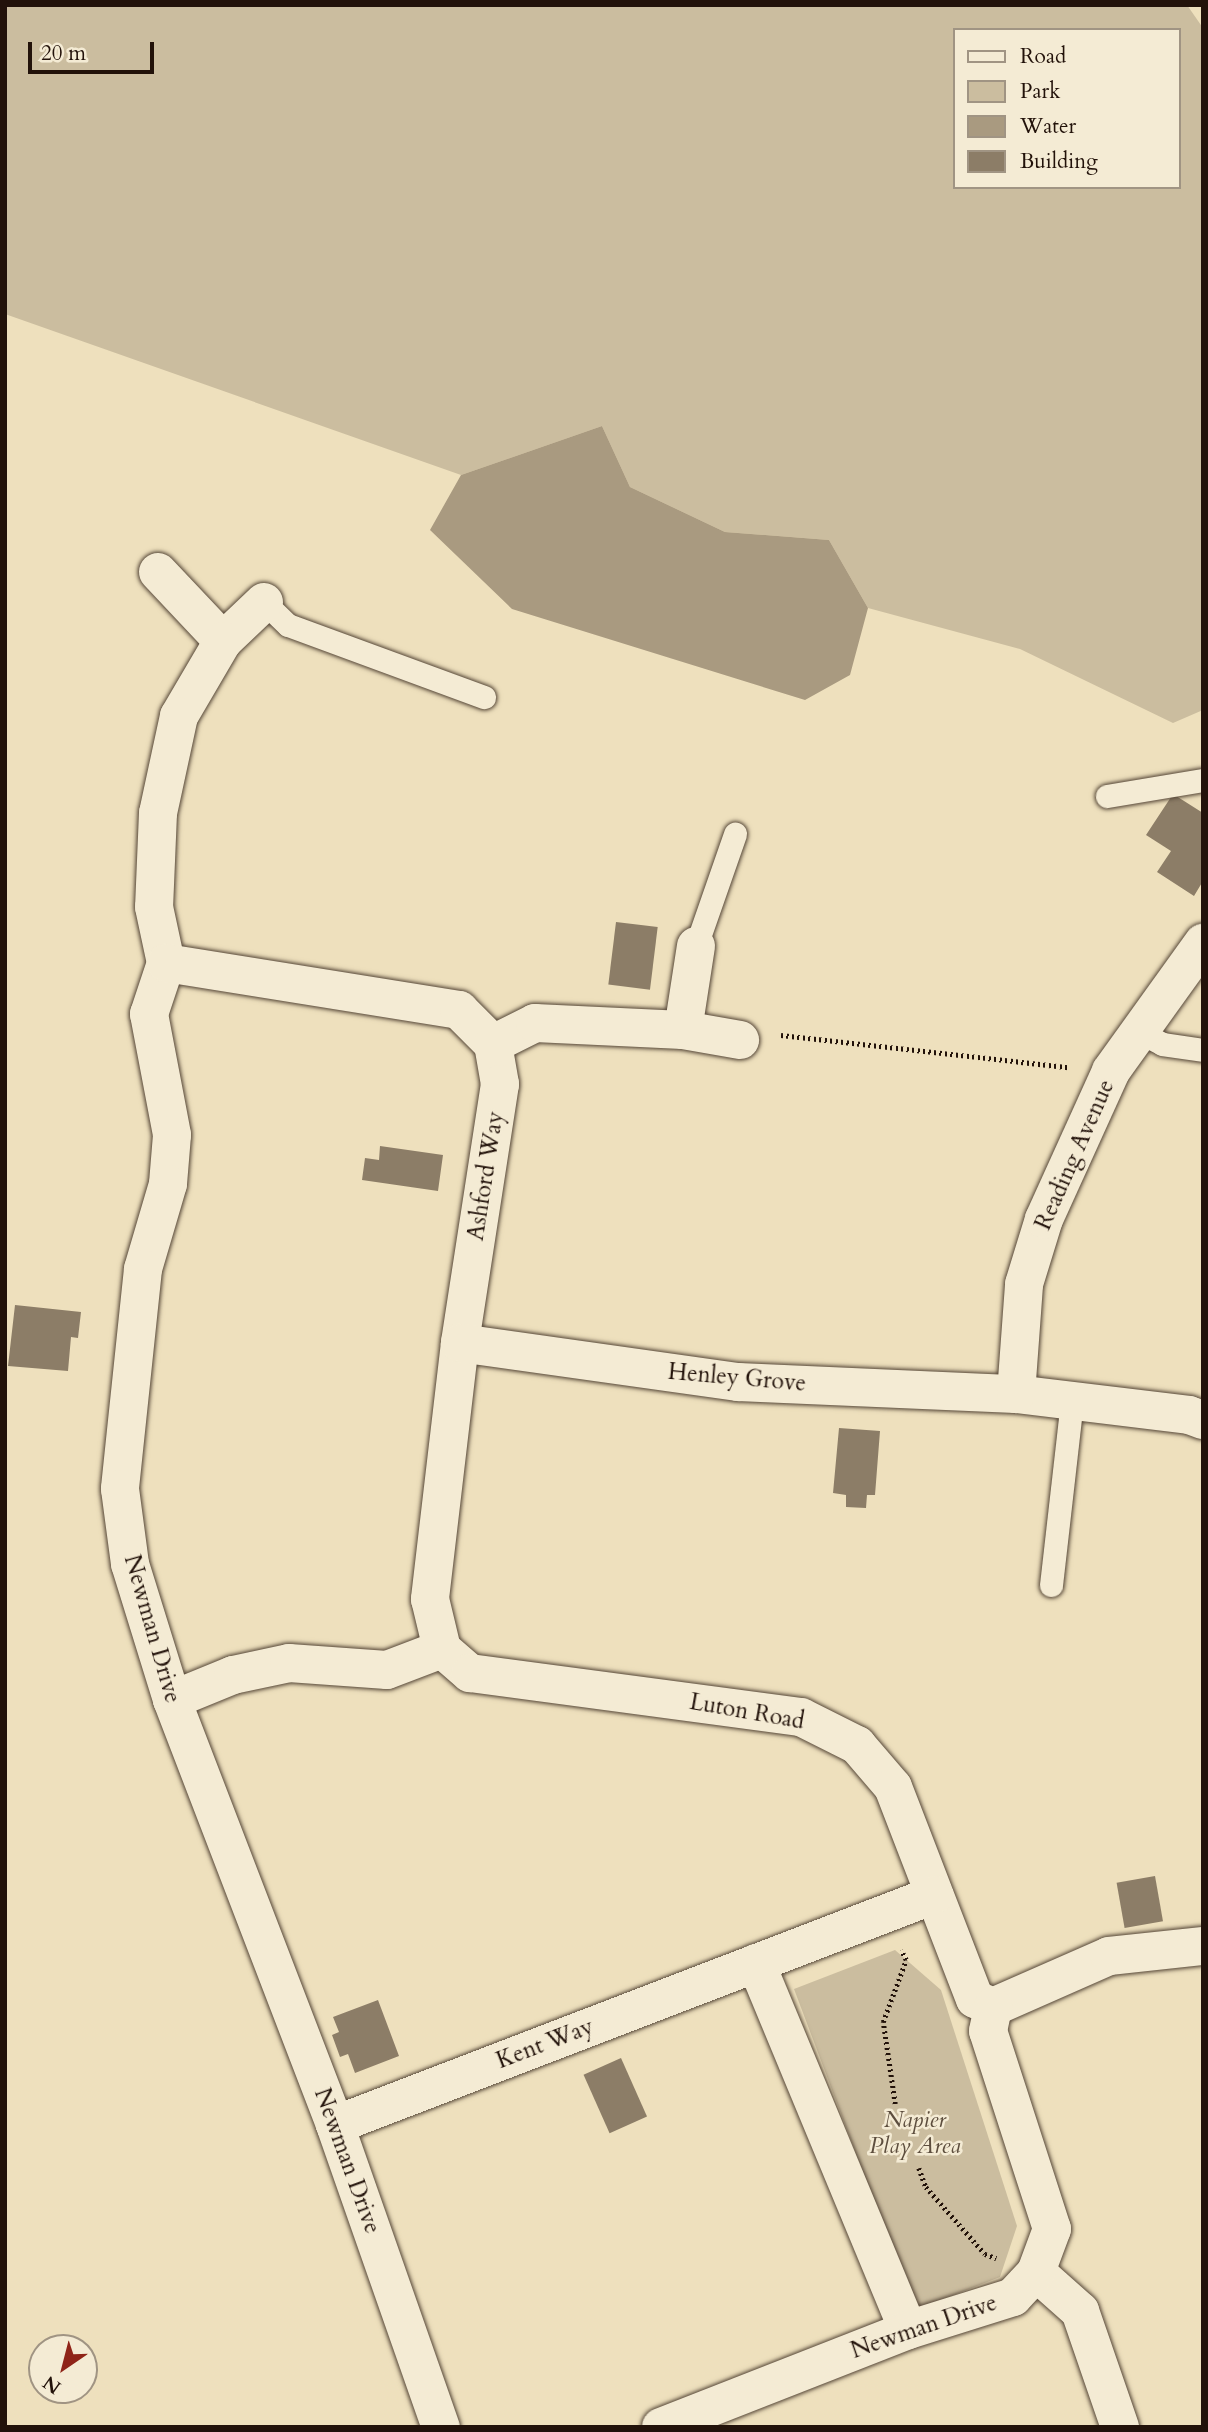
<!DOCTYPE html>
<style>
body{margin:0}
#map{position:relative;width:1208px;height:2432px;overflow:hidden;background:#eee0bd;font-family:Cardo,serif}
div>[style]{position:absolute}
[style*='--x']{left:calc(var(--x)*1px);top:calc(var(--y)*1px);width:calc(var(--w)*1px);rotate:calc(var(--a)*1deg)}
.green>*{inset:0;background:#cbbd9f}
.water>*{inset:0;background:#a99a80}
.building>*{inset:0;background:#8c7d67;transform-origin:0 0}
.path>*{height:4.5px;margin-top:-2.25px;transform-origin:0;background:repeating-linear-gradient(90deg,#22120a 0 2px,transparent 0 5.5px)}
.roads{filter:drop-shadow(0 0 2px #554637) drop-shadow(0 0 2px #554637)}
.service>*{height:23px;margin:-11.5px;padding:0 11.5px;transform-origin:11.5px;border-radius:11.5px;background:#f4ebd4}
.minor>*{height:38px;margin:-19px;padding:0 19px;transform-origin:19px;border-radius:19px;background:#f4ebd4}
span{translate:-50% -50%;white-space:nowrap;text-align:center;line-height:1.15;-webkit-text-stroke:5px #f4ebd4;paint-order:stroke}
.street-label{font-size:23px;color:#22120a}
.park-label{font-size:23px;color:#5d4e3e;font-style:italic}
.frame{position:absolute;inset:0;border:7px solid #22120a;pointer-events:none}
.legend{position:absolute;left:953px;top:28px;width:228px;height:161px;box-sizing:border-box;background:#f4ebd4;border:2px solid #a09483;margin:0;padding:9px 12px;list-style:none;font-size:21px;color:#22120a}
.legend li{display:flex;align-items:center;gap:14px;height:35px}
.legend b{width:35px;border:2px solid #a09483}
.north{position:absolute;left:28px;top:2334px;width:70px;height:70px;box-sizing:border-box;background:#f4ebd4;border:2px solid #a09483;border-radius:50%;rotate:215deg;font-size:19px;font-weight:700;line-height:28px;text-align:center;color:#22120a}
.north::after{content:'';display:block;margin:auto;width:24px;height:32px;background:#8f2418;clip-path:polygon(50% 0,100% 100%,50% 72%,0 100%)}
.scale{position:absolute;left:28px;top:42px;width:126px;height:32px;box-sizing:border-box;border:4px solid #22120a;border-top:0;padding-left:9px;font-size:21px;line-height:24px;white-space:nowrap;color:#22120a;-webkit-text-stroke:5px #f4ebd4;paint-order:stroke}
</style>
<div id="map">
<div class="green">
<i style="clip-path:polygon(evenodd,5px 5px,1187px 5px,1203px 28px,1203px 710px,1173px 723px,1020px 649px,868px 608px,829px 540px,725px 532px,630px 487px,602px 426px,461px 475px,5px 314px,5px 5px,954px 30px,1178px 30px,1178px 187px,954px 187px,954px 30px)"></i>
<i style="clip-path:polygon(895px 1950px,941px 1990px,1017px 2226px,1000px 2277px,915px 2310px,794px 1989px)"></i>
</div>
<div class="water">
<i style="clip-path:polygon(602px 426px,630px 487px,725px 532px,829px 540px,868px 608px,850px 675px,805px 700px,512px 609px,430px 530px,461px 475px)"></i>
</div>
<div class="building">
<i style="clip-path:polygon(1173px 794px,1203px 813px,1203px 881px,1194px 896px,1157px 872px,1171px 851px,1146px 835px)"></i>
<i style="left:616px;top:922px;width:42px;height:63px;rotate:7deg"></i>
<i style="clip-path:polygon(380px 1146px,443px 1155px,438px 1191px,362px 1180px,365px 1158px,379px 1160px)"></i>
<i style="clip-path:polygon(15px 1305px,81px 1312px,78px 1338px,71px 1337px,68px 1371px,8px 1366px)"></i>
<i style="clip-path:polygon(839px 1428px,880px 1431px,875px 1495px,867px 1495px,866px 1508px,846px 1507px,846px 1495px,833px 1493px)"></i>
<i style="left:1155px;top:1876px;width:46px;height:39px;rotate:80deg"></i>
<i style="clip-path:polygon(378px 2000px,399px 2056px,355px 2073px,348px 2054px,340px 2057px,332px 2035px,339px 2032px,333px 2017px)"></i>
<i style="left:621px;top:2058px;width:64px;height:41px;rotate:66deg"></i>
</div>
<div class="path">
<i style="--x:781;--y:1035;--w:289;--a:6.4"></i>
<i style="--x:895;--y:2104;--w:83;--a:-98.3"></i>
<i style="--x:883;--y:2022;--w:66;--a:-69.6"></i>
<i style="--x:906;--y:1960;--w:11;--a:-117"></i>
<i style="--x:919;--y:2168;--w:20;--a:70"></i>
<i style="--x:926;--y:2187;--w:89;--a:48.6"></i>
<i style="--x:985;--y:2254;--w:12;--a:20"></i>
</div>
<div class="roads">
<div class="service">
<i style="--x:264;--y:602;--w:33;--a:44"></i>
<i style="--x:288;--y:625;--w:209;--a:20.2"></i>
<i style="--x:1107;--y:796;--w:97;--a:-9.5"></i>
<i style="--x:696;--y:946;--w:119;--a:-70.8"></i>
<i style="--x:1138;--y:1031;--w:27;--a:28"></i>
<i style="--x:1162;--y:1044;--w:41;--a:8.3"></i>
<i style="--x:1051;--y:1585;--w:185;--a:-83.5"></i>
</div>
<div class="minor">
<i style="--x:158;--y:572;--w:95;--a:46.7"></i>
<i style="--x:264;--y:602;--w:57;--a:136.4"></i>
<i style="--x:223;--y:641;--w:87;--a:120.4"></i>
<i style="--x:179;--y:716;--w:99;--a:102.2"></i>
<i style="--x:158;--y:813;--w:94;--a:92.4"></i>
<i style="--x:154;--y:907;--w:57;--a:77.9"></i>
<i style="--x:166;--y:963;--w:54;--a:108.4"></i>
<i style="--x:149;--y:1014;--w:123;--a:79.2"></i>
<i style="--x:172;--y:1135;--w:49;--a:94.7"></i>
<i style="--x:168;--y:1184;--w:89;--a:106.4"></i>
<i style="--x:143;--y:1269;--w:221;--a:96"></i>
<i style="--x:120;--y:1489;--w:76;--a:82.4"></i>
<i style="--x:130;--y:1564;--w:142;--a:72.8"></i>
<i style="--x:172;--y:1700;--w:455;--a:69"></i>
<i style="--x:335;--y:2125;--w:320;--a:70.7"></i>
<i style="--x:166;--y:963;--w:297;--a:9.1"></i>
<i style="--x:459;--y:1010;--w:48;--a:45"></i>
<i style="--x:493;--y:1044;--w:41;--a:80.1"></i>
<i style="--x:500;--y:1084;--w:262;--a:98.8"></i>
<i style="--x:460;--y:1343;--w:258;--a:96.7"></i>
<i style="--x:430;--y:1599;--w:51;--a:76.5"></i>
<i style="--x:683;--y:1030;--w:85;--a:-81.2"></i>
<i style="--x:493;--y:1044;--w:47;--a:-26.6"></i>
<i style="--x:535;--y:1023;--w:148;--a:2.7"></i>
<i style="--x:683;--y:1030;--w:58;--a:10"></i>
<i style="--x:460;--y:1343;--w:281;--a:8"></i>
<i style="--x:738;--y:1382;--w:278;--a:2.5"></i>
<i style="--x:1016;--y:1394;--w:174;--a:6.9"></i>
<i style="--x:1189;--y:1415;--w:15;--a:20"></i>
<i style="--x:1016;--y:1394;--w:110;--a:-85.8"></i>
<i style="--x:1024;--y:1284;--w:68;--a:-72.9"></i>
<i style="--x:1044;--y:1219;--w:162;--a:-65.6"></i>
<i style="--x:1111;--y:1071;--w:158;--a:-54.3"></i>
<i style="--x:442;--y:1649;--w:37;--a:41"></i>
<i style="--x:470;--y:1673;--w:334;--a:7.6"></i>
<i style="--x:801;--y:1717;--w:63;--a:26.6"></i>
<i style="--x:857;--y:1745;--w:55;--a:49.4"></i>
<i style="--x:893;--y:1787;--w:227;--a:68.9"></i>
<i style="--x:975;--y:1999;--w:20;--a:24"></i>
<i style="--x:993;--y:2007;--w:127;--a:-23.7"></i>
<i style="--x:1109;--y:1956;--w:95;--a:-6.1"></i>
<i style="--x:172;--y:1700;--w:66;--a:-22.3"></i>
<i style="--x:233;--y:1675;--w:57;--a:-12.1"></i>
<i style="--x:289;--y:1663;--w:98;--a:4.1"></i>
<i style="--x:387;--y:1670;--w:59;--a:-20.9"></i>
<i style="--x:756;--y:1963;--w:397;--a:67.5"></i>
<i style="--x:335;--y:2125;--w:642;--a:-21.01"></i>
<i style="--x:1036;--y:2272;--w:59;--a:41.6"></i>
<i style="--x:1080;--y:2311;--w:123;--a:71"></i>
<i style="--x:661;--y:2427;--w:265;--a:-21.4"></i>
<i style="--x:908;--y:2330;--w:110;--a:-17.4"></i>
<i style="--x:1013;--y:2297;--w:34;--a:-47"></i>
<i style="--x:1036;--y:2272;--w:46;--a:-69.6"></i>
<i style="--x:1052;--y:2229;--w:208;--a:-107.9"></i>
<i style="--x:988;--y:2031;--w:25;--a:-78"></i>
</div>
</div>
<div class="street-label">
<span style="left:1075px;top:1155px;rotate:-66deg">Reading Avenue</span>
<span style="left:486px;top:1176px;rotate:-81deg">Ashford Way</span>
<span style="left:737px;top:1378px;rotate:5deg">Henley Grove</span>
<span style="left:152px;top:1629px;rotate:74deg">Newman Drive</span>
<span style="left:747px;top:1712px;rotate:10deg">Luton Road</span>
<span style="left:545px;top:2044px;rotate:-21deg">Kent Way</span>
<span style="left:347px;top:2161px;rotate:70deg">Newman Drive</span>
<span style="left:924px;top:2327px;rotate:-19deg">Newman Drive</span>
</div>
<div class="park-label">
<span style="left:915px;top:2133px">Napier<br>Play Area</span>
</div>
<div class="frame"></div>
<ul class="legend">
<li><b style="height:9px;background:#f4ebd4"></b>Road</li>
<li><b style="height:19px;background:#cbbd9f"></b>Park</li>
<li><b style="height:19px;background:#a99a80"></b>Water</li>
<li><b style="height:19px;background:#8c7d67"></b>Building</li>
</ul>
<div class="north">N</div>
<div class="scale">20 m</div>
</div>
